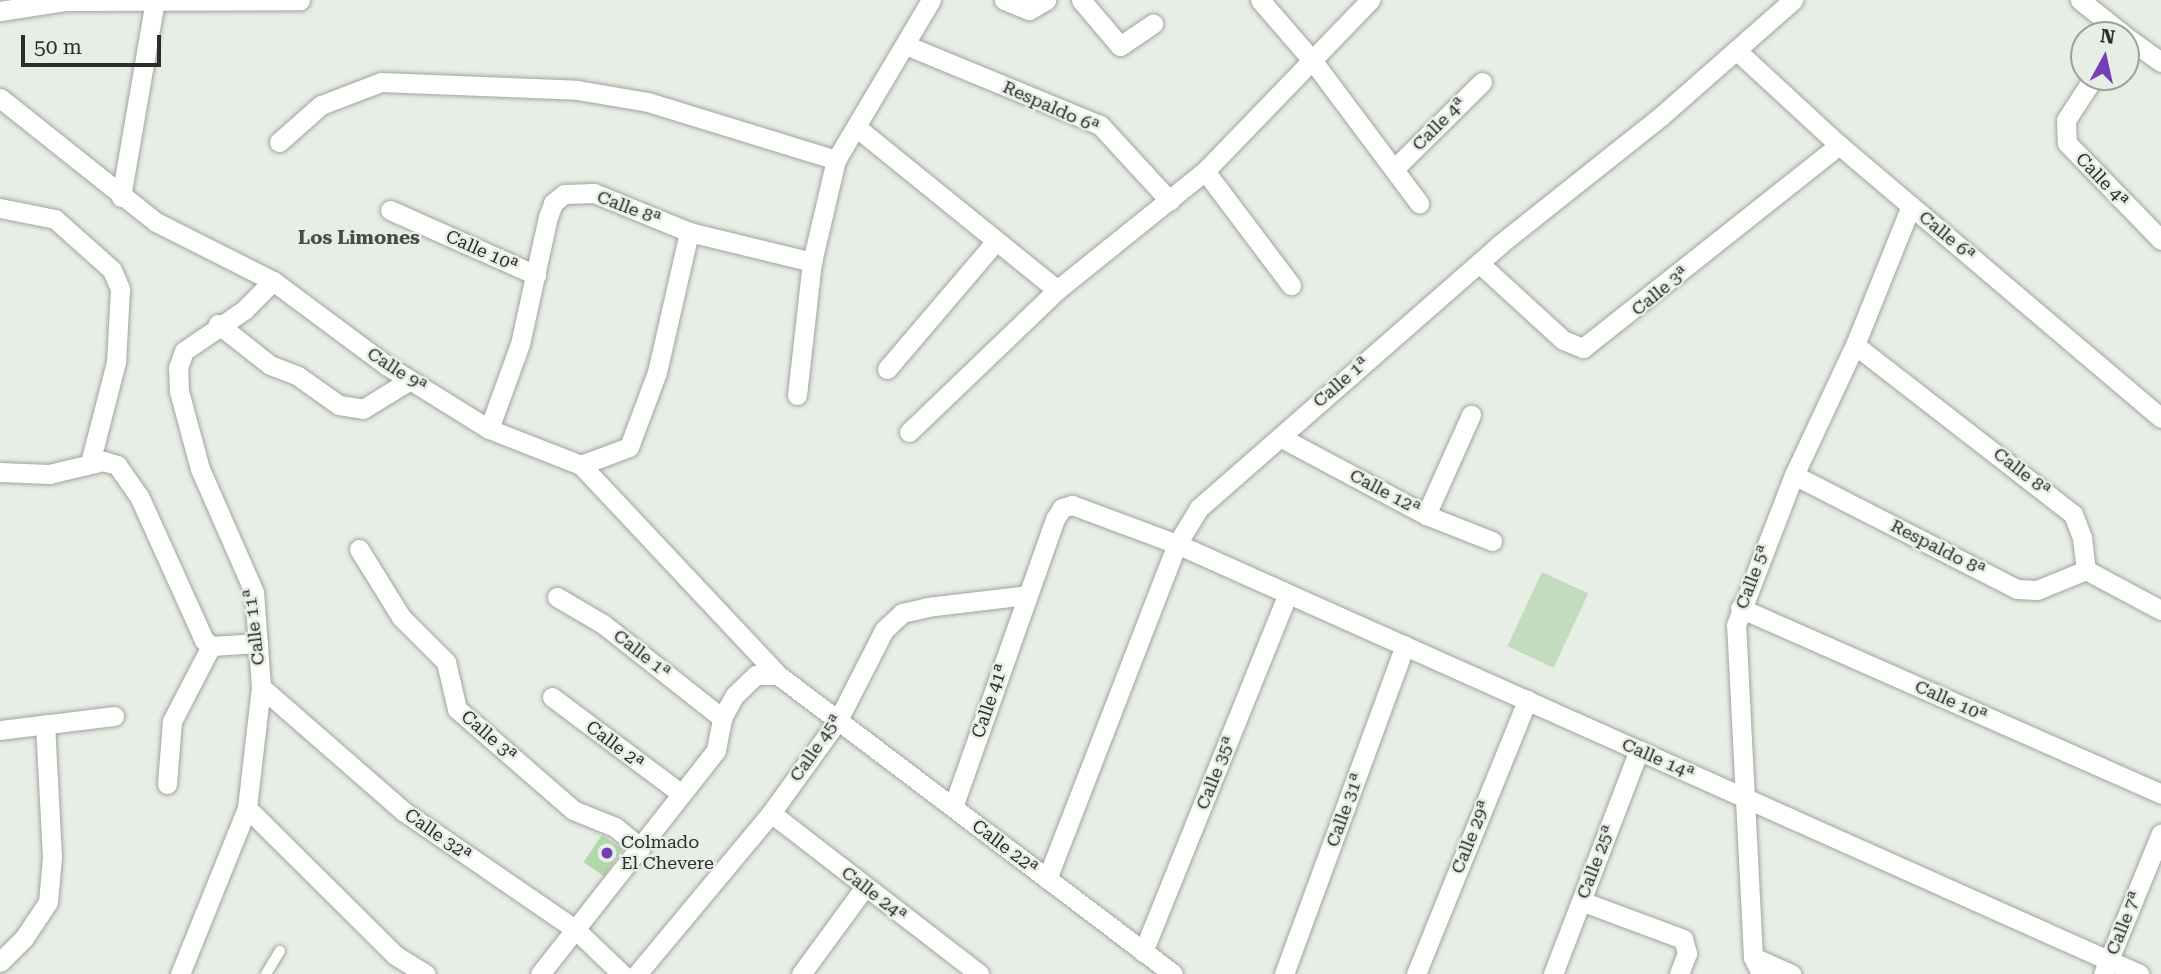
<!DOCTYPE html>
<meta charset="utf-8">
<style>
body{margin:0}
#map{position:relative;width:2161px;height:974px;overflow:hidden;background:#e7eee5;font-family:"Roboto Serif",serif}
div>[style]{position:absolute}
[style*='--x']{left:calc(var(--x)*1px);top:calc(var(--y)*1px);width:calc(var(--w)*1px);rotate:calc(var(--a)*1deg)}
.green>*{inset:0;background:#c3dcbd;transform-origin:0 0}
.building>*{inset:0;background:#b2d7a9;transform-origin:0 0}
.roads{filter:drop-shadow(0 0 2px #9fa59d) drop-shadow(0 0 2px #9fa59d)}
.lane>*{height:10px;margin:-5px;padding:0 5px;transform-origin:5px;border-radius:5px;background:#fff}
.street>*{height:19px;margin:-9.5px;padding:0 9.5px;transform-origin:9.5px;border-radius:9.5px;background:#fff}
.dots>*{width:19px;height:19px;translate:-50% -50%;box-sizing:border-box;border:4px solid #e7eee5;border-radius:50%}
span{translate:-50% -50%;white-space:nowrap;text-align:center;line-height:1.15;-webkit-text-stroke:5px #e7eee5;paint-order:stroke}
.street-label{font-size:18px;color:#2b2e2b}
.poi-label{font-size:18px;color:#2b2e2b}
.left{translate:0 -50%;text-align:left}
.neighbourhood-label{font-size:19px;color:#474c45;font-weight:700}
.north{position:absolute;left:2070px;top:21px;width:70px;height:70px;box-sizing:border-box;background:#e7eee5;border:2px solid #9ca19b;border-radius:50%;rotate:8deg;font-size:19px;font-weight:700;line-height:28px;text-align:center;color:#2b2e2b}
.north::after{content:'';display:block;margin:auto;width:24px;height:32px;background:#753eb4;clip-path:polygon(50% 0,100% 100%,50% 72%,0 100%)}
.scale{position:absolute;left:21px;top:35px;width:140px;height:32px;box-sizing:border-box;border:4px solid #2b2e2b;border-top:0;padding-left:9px;font-size:21px;line-height:24px;white-space:nowrap;color:#2b2e2b;-webkit-text-stroke:5px #e7eee5;paint-order:stroke}
</style>
<div id="map">
<div class="green">
<i style="left:1542px;top:572px;width:51px;height:82px;rotate:25deg"></i>
</div>
<div class="building">
<i style="left:602px;top:835px;width:25px;height:33px;rotate:34deg"></i>
</div>
<div class="roads">
<div class="lane">
<i style="--x:266;--y:974;--w:27;--a:-59"></i>
</div>
<div class="street">
<i style="--x:1004;--y:0;--w:27;--a:22"></i>
<i style="--x:1029;--y:10;--w:20;--a:-30"></i>
<i style="--x:1081;--y:0;--w:60;--a:49.7"></i>
<i style="--x:1120;--y:46;--w:40;--a:-34"></i>
<i style="--x:1260;--y:0;--w:79;--a:49.1"></i>
<i style="--x:1312;--y:60;--w:179;--a:53.2"></i>
<i style="--x:2080;--y:0;--w:56;--a:38.5"></i>
<i style="--x:0;--y:11;--w:67;--a:-8.6"></i>
<i style="--x:66;--y:1;--w:234;--a:-0.2"></i>
<i style="--x:2126;--y:37;--w:43;--a:35.5"></i>
<i style="--x:908;--y:46;--w:208;--a:22.4"></i>
<i style="--x:1100;--y:125;--w:103;--a:47.4"></i>
<i style="--x:1736;--y:50;--w:140;--a:42.7"></i>
<i style="--x:1839;--y:145;--w:422;--a:40.3"></i>
<i style="--x:2094;--y:77;--w:51;--a:123.1"></i>
<i style="--x:2066;--y:120;--w:23;--a:88"></i>
<i style="--x:2067;--y:143;--w:135;--a:45.9"></i>
<i style="--x:0;--y:98;--w:199;--a:38.5"></i>
<i style="--x:156;--y:222;--w:131;--a:26.8"></i>
<i style="--x:273;--y:281;--w:141;--a:36.6"></i>
<i style="--x:386;--y:365;--w:121;--a:31.9"></i>
<i style="--x:489;--y:429;--w:99;--a:21.4"></i>
<i style="--x:581;--y:465;--w:51;--a:-20.6"></i>
<i style="--x:629;--y:447;--w:80;--a:-69.5"></i>
<i style="--x:657;--y:372;--w:144;--a:-77.1"></i>
<i style="--x:856;--y:127;--w:259;--a:39"></i>
<i style="--x:279;--y:142;--w:56;--a:-41.4"></i>
<i style="--x:321;--y:105;--w:64;--a:-21"></i>
<i style="--x:381;--y:82;--w:196;--a:2.3"></i>
<i style="--x:577;--y:90;--w:72;--a:9.6"></i>
<i style="--x:648;--y:102;--w:197;--a:17.1"></i>
<i style="--x:1396;--y:167;--w:121;--a:-44.7"></i>
<i style="--x:1205;--y:171;--w:143;--a:53"></i>
<i style="--x:121;--y:197;--w:200;--a:-80.2"></i>
<i style="--x:0;--y:208;--w:56;--a:11.3"></i>
<i style="--x:55;--y:219;--w:76;--a:41.8"></i>
<i style="--x:112;--y:270;--w:21;--a:67"></i>
<i style="--x:120;--y:289;--w:73;--a:93.1"></i>
<i style="--x:116;--y:362;--w:104;--a:104.4"></i>
<i style="--x:390;--y:210;--w:160;--a:24"></i>
<i style="--x:1479;--y:263;--w:114;--a:42.5"></i>
<i style="--x:1563;--y:340;--w:22;--a:22"></i>
<i style="--x:1583;--y:348;--w:327;--a:-38.4"></i>
<i style="--x:218;--y:324;--w:66;--a:38.3"></i>
<i style="--x:270;--y:365;--w:30;--a:21"></i>
<i style="--x:298;--y:376;--w:50;--a:35.3"></i>
<i style="--x:339;--y:405;--w:24;--a:9"></i>
<i style="--x:363;--y:409;--w:55;--a:-31.7"></i>
<i style="--x:1855;--y:345;--w:276;--a:37.8"></i>
<i style="--x:2073;--y:514;--w:26;--a:69"></i>
<i style="--x:2082;--y:538;--w:32;--a:83"></i>
<i style="--x:2086;--y:570;--w:85;--a:28.1"></i>
<i style="--x:887;--y:369;--w:168;--a:-49.6"></i>
<i style="--x:797;--y:395;--w:134;--a:-83.6"></i>
<i style="--x:812;--y:262;--w:105;--a:-76.8"></i>
<i style="--x:836;--y:160;--w:186;--a:-59.3"></i>
<i style="--x:489;--y:429;--w:90;--a:-70"></i>
<i style="--x:520;--y:344;--w:130;--a:-77.6"></i>
<i style="--x:548;--y:217;--w:15;--a:-70"></i>
<i style="--x:553;--y:203;--w:14;--a:-39"></i>
<i style="--x:564;--y:194;--w:30;--a:-2"></i>
<i style="--x:594;--y:193;--w:103;--a:22.3"></i>
<i style="--x:689;--y:232;--w:127;--a:13.7"></i>
<i style="--x:909;--y:432;--w:205;--a:-43.8"></i>
<i style="--x:1057;--y:290;--w:190;--a:-38.8"></i>
<i style="--x:1205;--y:171;--w:238;--a:-46"></i>
<i style="--x:1280;--y:437;--w:166;--a:28.1"></i>
<i style="--x:1426;--y:515;--w:71;--a:21.5"></i>
<i style="--x:581;--y:465;--w:288;--a:46.8"></i>
<i style="--x:778;--y:675;--w:495;--a:37.1"></i>
<i style="--x:0;--y:472;--w:49;--a:2.3"></i>
<i style="--x:49;--y:474;--w:56;--a:-13.5"></i>
<i style="--x:103;--y:461;--w:15;--a:16"></i>
<i style="--x:117;--y:465;--w:38;--a:55"></i>
<i style="--x:139;--y:496;--w:158;--a:65.7"></i>
<i style="--x:204;--y:640;--w:9;--a:41"></i>
<i style="--x:211;--y:646;--w:47;--a:-3.7"></i>
<i style="--x:1794;--y:475;--w:250;--a:27.1"></i>
<i style="--x:2017;--y:589;--w:20;--a:3"></i>
<i style="--x:2037;--y:590;--w:53;--a:-22.2"></i>
<i style="--x:1426;--y:515;--w:110;--a:-65.8"></i>
<i style="--x:359;--y:549;--w:80;--a:58.3"></i>
<i style="--x:401;--y:617;--w:64;--a:45"></i>
<i style="--x:446;--y:662;--w:48;--a:76.8"></i>
<i style="--x:457;--y:709;--w:154;--a:41"></i>
<i style="--x:573;--y:810;--w:45;--a:22"></i>
<i style="--x:615;--y:827;--w:33;--a:39"></i>
<i style="--x:557;--y:597;--w:53;--a:30.4"></i>
<i style="--x:603;--y:624;--w:152;--a:38.3"></i>
<i style="--x:1740;--y:608;--w:460;--a:23.8"></i>
<i style="--x:261;--y:687;--w:189;--a:41.1"></i>
<i style="--x:403;--y:811;--w:210;--a:34.5"></i>
<i style="--x:576;--y:930;--w:64;--a:43.7"></i>
<i style="--x:552;--y:697;--w:159;--a:36.8"></i>
<i style="--x:0;--y:730;--w:115;--a:-7"></i>
<i style="--x:167;--y:784;--w:63;--a:-85.5"></i>
<i style="--x:172;--y:721;--w:85;--a:-62.5"></i>
<i style="--x:953;--y:807;--w:306;--a:-70.5"></i>
<i style="--x:1055;--y:519;--w:13;--a:-58"></i>
<i style="--x:1062;--y:508;--w:10;--a:-17"></i>
<i style="--x:1072;--y:505;--w:112;--a:20.4"></i>
<i style="--x:1177;--y:544;--w:1054;--a:24.08"></i>
<i style="--x:247;--y:808;--w:209;--a:44.8"></i>
<i style="--x:395;--y:955;--w:36;--a:32"></i>
<i style="--x:771;--y:813;--w:263;--a:37.7"></i>
<i style="--x:1047;--y:879;--w:359;--a:-68.8"></i>
<i style="--x:1177;--y:544;--w:42;--a:-58.6"></i>
<i style="--x:1199;--y:508;--w:399;--a:-41.2"></i>
<i style="--x:1499;--y:245;--w:207;--a:-38.5"></i>
<i style="--x:1661;--y:116;--w:176;--a:-41.3"></i>
<i style="--x:1581;--y:901;--w:109;--a:20.4"></i>
<i style="--x:1683;--y:939;--w:15;--a:74"></i>
<i style="--x:1687;--y:953;--w:22;--a:111"></i>
<i style="--x:1143;--y:952;--w:386;--a:-68"></i>
<i style="--x:1753;--y:957;--w:42;--a:24.1"></i>
<i style="--x:0;--y:962;--w:34;--a:-45"></i>
<i style="--x:24;--y:938;--w:43;--a:-56.3"></i>
<i style="--x:48;--y:902;--w:45;--a:-84.9"></i>
<i style="--x:52;--y:857;--w:133;--a:-93"></i>
<i style="--x:180;--y:974;--w:179;--a:-68"></i>
<i style="--x:247;--y:808;--w:122;--a:-83.4"></i>
<i style="--x:261;--y:687;--w:95;--a:-94.2"></i>
<i style="--x:254;--y:592;--w:134;--a:-113.7"></i>
<i style="--x:200;--y:469;--w:81;--a:-105.1"></i>
<i style="--x:179;--y:391;--w:23;--a:-92"></i>
<i style="--x:178;--y:368;--w:18;--a:-71"></i>
<i style="--x:184;--y:351;--w:73;--a:-34.3"></i>
<i style="--x:244;--y:310;--w:41;--a:-45"></i>
<i style="--x:540;--y:974;--w:285;--a:-51.8"></i>
<i style="--x:716;--y:750;--w:33;--a:-79"></i>
<i style="--x:722;--y:718;--w:26;--a:-61"></i>
<i style="--x:735;--y:695;--w:29;--a:-44"></i>
<i style="--x:756;--y:675;--w:22;--a:0"></i>
<i style="--x:637;--y:974;--w:209;--a:-50.2"></i>
<i style="--x:771;--y:813;--w:115;--a:-54.2"></i>
<i style="--x:838;--y:720;--w:101;--a:-62.9"></i>
<i style="--x:884;--y:630;--w:25;--a:-43"></i>
<i style="--x:902;--y:613;--w:26;--a:-13"></i>
<i style="--x:927;--y:607;--w:101;--a:-6.8"></i>
<i style="--x:801;--y:974;--w:108;--a:-53.7"></i>
<i style="--x:1284;--y:974;--w:350;--a:-69.8"></i>
<i style="--x:1416;--y:974;--w:296;--a:-67.9"></i>
<i style="--x:1553;--y:974;--w:240;--a:-69"></i>
<i style="--x:1761;--y:974;--w:19;--a:-115"></i>
<i style="--x:1753;--y:957;--w:332;--a:-92.9"></i>
<i style="--x:1736;--y:625;--w:161;--a:-68.9"></i>
<i style="--x:1794;--y:475;--w:144;--a:-64.9"></i>
<i style="--x:1855;--y:345;--w:150;--a:-68.1"></i>
<i style="--x:2103;--y:974;--w:152;--a:-67.6"></i>
</div>
</div>
<div class="dots">
<i style="left:607px;top:853px;background:#753eb4"></i>
</div>
<div class="street-label">
<span style="left:1051px;top:107px;rotate:24deg">Respaldo 6ª</span>
<span style="left:1439px;top:124px;rotate:-45deg">Calle 4ª</span>
<span style="left:2102px;top:180px;rotate:46deg">Calle 4ª</span>
<span style="left:629px;top:208px;rotate:21deg">Calle 8ª</span>
<span style="left:1947px;top:236px;rotate:40deg">Calle 6ª</span>
<span style="left:482px;top:251px;rotate:24deg">Calle 10ª</span>
<span style="left:1660px;top:291px;rotate:-39deg">Calle 3ª</span>
<span style="left:397px;top:370px;rotate:33deg">Calle 9ª</span>
<span style="left:1341px;top:382px;rotate:-41deg">Calle 1ª</span>
<span style="left:2022px;top:472px;rotate:38deg">Calle 8ª</span>
<span style="left:1385px;top:492px;rotate:28deg">Calle 12ª</span>
<span style="left:1938px;top:548px;rotate:27deg">Respaldo 8ª</span>
<span style="left:1753px;top:577px;rotate:-69deg">Calle 5ª</span>
<span style="left:254px;top:627px;rotate:-97deg">Calle 11ª</span>
<span style="left:642px;top:654px;rotate:38deg">Calle 1ª</span>
<span style="left:990px;top:701px;rotate:-71deg">Calle 41ª</span>
<span style="left:1951px;top:701px;rotate:24deg">Calle 10ª</span>
<span style="left:489px;top:736px;rotate:41deg">Calle 3ª</span>
<span style="left:615px;top:745px;rotate:37deg">Calle 2ª</span>
<span style="left:816px;top:748px;rotate:-55deg">Calle 45ª</span>
<span style="left:1658px;top:759px;rotate:24deg">Calle 14ª</span>
<span style="left:1216px;top:773px;rotate:-68deg">Calle 35ª</span>
<span style="left:1345px;top:810px;rotate:-70deg">Calle 31ª</span>
<span style="left:438px;top:835px;rotate:35deg">Calle 32ª</span>
<span style="left:1471px;top:837px;rotate:-68deg">Calle 29ª</span>
<span style="left:1005px;top:847px;rotate:37deg">Calle 22ª</span>
<span style="left:1596px;top:862px;rotate:-69deg">Calle 25ª</span>
<span style="left:874px;top:894px;rotate:38deg">Calle 24ª</span>
<span style="left:2124px;top:923px;rotate:-68deg">Calle 7ª</span>
</div>
<div class="poi-label">
<span class="left" style="left:621px;top:853px">Colmado<br>El Chevere</span>
</div>
<div class="neighbourhood-label">
<span style="left:359px;top:238px">Los Limones</span>
</div>
<div class="north">N</div>
<div class="scale">50 m</div>
</div>
